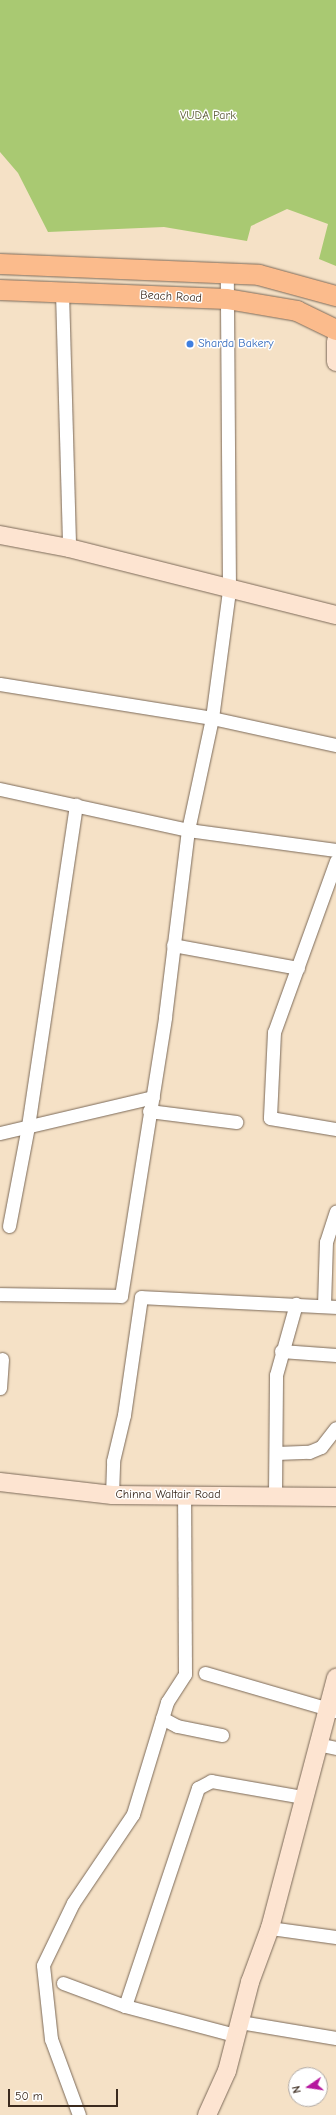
<!DOCTYPE html>
<style>
body{margin:0}
#map{position:relative;width:336px;height:2115px;overflow:hidden;background:#f5e1c6;font-family:"Comic Neue",sans-serif}
div>[style]{position:absolute}
[style*='--x']{left:calc(var(--x)*1px);top:calc(var(--y)*1px);width:calc(var(--w)*1px);rotate:calc(var(--a)*1deg)}
.green>*{inset:0;background:#a9c972}
.roads{filter:drop-shadow(0 0 1px #7c6a59) drop-shadow(0 0 1px #7c6a59)}
.street>*{height:13px;margin:-6.5px;padding:0 6.5px;transform-origin:6.5px;border-radius:6.5px;background:#fff}
.secondary>*{height:18px;margin:-9px;padding:0 9px;transform-origin:9px;border-radius:9px;background:#fde4d1}
.primary>*{height:20px;margin:-10px;padding:0 10px;transform-origin:10px;border-radius:10px;background:#fbbb8c}
.dots>*{width:11px;height:11px;translate:-50% -50%;box-sizing:border-box;border:2px solid #fff;border-radius:50%}
span{translate:-50% -50%;white-space:nowrap;text-align:center;line-height:1.15;-webkit-text-stroke:3px #fff;paint-order:stroke}
.park-label{font-size:12px;color:#5c5a37}
.street-label{font-size:12px;color:#3b2a1e}
.shop-label{font-size:12px;color:#366cbe}
.left{translate:0 -50%;text-align:left}
.north{position:absolute;left:288px;top:2067px;width:40px;height:40px;box-sizing:border-box;background:#fff;border:1px solid #b1aaa5;border-radius:50%;rotate:257deg;font-size:11px;font-weight:700;line-height:16px;text-align:center;color:#3b2a1e}
.north::after{content:'';display:block;margin:auto;width:14px;height:18px;background:#b5179e;clip-path:polygon(50% 0,100% 100%,50% 72%,0 100%)}
.scale{position:absolute;left:8px;top:2089px;width:110px;height:18px;box-sizing:border-box;border:2px solid #3b2a1e;border-top:0;padding-left:5px;font-size:12px;line-height:14px;white-space:nowrap;color:#3b2a1e;-webkit-text-stroke:3px #fff;paint-order:stroke}
</style>
<div id="map">
<div class="green">
<i style="clip-path:polygon(0 0,336px 0,336px 266px,319px 259px,328px 224px,287px 209px,251px 226px,247px 241px,164px 227px,48px 232px,18px 173px,0 152px)"></i>
</div>
<div class="roads">
<div class="street">
<i style="--x:62;--y:292;--w:256;--a:88.4"></i>
<i style="--x:0;--y:684;--w:215;--a:9.1"></i>
<i style="--x:212;--y:718;--w:127;--a:12.3"></i>
<i style="--x:0;--y:789;--w:192;--a:12.3"></i>
<i style="--x:188;--y:830;--w:149;--a:7.7"></i>
<i style="--x:336;--y:861;--w:182;--a:109.9"></i>
<i style="--x:274;--y:1032;--w:86;--a:92.7"></i>
<i style="--x:270;--y:1118;--w:67;--a:9.5"></i>
<i style="--x:173;--y:945;--w:127;--a:10.4"></i>
<i style="--x:149;--y:1111;--w:88;--a:7.2"></i>
<i style="--x:0;--y:1133;--w:157;--a:-13.2"></i>
<i style="--x:9;--y:1226;--w:102;--a:-79.2"></i>
<i style="--x:28;--y:1126;--w:325;--a:-81.5"></i>
<i style="--x:0;--y:1294;--w:121;--a:0.9"></i>
<i style="--x:121;--y:1296;--w:282;--a:-81"></i>
<i style="--x:165;--y:1017;--w:188;--a:-83"></i>
<i style="--x:188;--y:830;--w:115;--a:-77.9"></i>
<i style="--x:212;--y:718;--w:129;--a:-82.4"></i>
<i style="--x:229;--y:590;--w:318;--a:-90.4"></i>
<i style="--x:324;--y:1305;--w:63;--a:-88.2"></i>
<i style="--x:326;--y:1242;--w:32;--a:-72"></i>
<i style="--x:281;--y:1351;--w:55;--a:4.2"></i>
<i style="--x:0;--y:1388;--w:29;--a:-86"></i>
<i style="--x:276;--y:1453;--w:33;--a:-2"></i>
<i style="--x:309;--y:1452;--w:13;--a:-23"></i>
<i style="--x:321;--y:1447;--w:24;--a:-52"></i>
<i style="--x:275;--y:1494;--w:119;--a:-89.5"></i>
<i style="--x:276;--y:1375;--w:74;--a:-74.3"></i>
<i style="--x:112;--y:1495;--w:34;--a:-88"></i>
<i style="--x:113;--y:1461;--w:47;--a:-76.6"></i>
<i style="--x:124;--y:1415;--w:119;--a:-81.8"></i>
<i style="--x:141;--y:1297;--w:195;--a:2.9"></i>
<i style="--x:205;--y:1673;--w:136;--a:16.2"></i>
<i style="--x:162;--y:1718;--w:17;--a:28"></i>
<i style="--x:177;--y:1726;--w:46;--a:11.3"></i>
<i style="--x:317;--y:1744;--w:19;--a:12"></i>
<i style="--x:270;--y:1928;--w:67;--a:7.8"></i>
<i style="--x:63;--y:1983;--w:66;--a:20.4"></i>
<i style="--x:125;--y:2006;--w:114;--a:14.8"></i>
<i style="--x:125;--y:2006;--w:230;--a:-71.5"></i>
<i style="--x:198;--y:1788;--w:15;--a:-28"></i>
<i style="--x:211;--y:1781;--w:93;--a:9.9"></i>
<i style="--x:240;--y:2022;--w:97;--a:9.5"></i>
<i style="--x:79;--y:2115;--w:81;--a:-110.2"></i>
<i style="--x:51;--y:2039;--w:74;--a:-96.2"></i>
<i style="--x:43;--y:1965;--w:69;--a:-64.2"></i>
<i style="--x:73;--y:1903;--w:107;--a:-56"></i>
<i style="--x:133;--y:1814;--w:117;--a:-73.1"></i>
<i style="--x:167;--y:1702;--w:33;--a:-57"></i>
<i style="--x:185;--y:1674;--w:179;--a:-90.3"></i>
</div>
<div class="secondary">
<i style="--x:336;--y:341;--w:21;--a:90"></i>
<i style="--x:0;--y:535;--w:70;--a:10.7"></i>
<i style="--x:69;--y:548;--w:275;--a:14.1"></i>
<i style="--x:0;--y:1482;--w:113;--a:6.6"></i>
<i style="--x:112;--y:1495;--w:224;--a:0.5"></i>
<i style="--x:207;--y:2115;--w:48;--a:-65.6"></i>
<i style="--x:227;--y:2071;--w:92;--a:-75.5"></i>
<i style="--x:250;--y:1982;--w:58;--a:-69.7"></i>
<i style="--x:270;--y:1928;--w:259;--a:-75.2"></i>
</div>
<div class="primary">
<i style="--x:0;--y:264;--w:259;--a:2.4"></i>
<i style="--x:259;--y:275;--w:80;--a:15.3"></i>
<i style="--x:0;--y:290;--w:227;--a:2.3"></i>
<i style="--x:227;--y:299;--w:71;--a:9.7"></i>
<i style="--x:297;--y:311;--w:43;--a:26"></i>
</div>
</div>
<div class="dots">
<i style="left:190px;top:344px;background:#3f7fe0"></i>
</div>
<div class="park-label">
<span style="left:208px;top:116px">VUDA Park</span>
</div>
<div class="street-label">
<span style="left:171px;top:297px;rotate:3deg">Beach Road</span>
<span style="left:168px;top:1495px">Chinna Waltair Road</span>
</div>
<div class="shop-label">
<span class="left" style="left:198px;top:344px">Sharda Bakery</span>
</div>
<div class="north">N</div>
<div class="scale">50 m</div>
</div>
